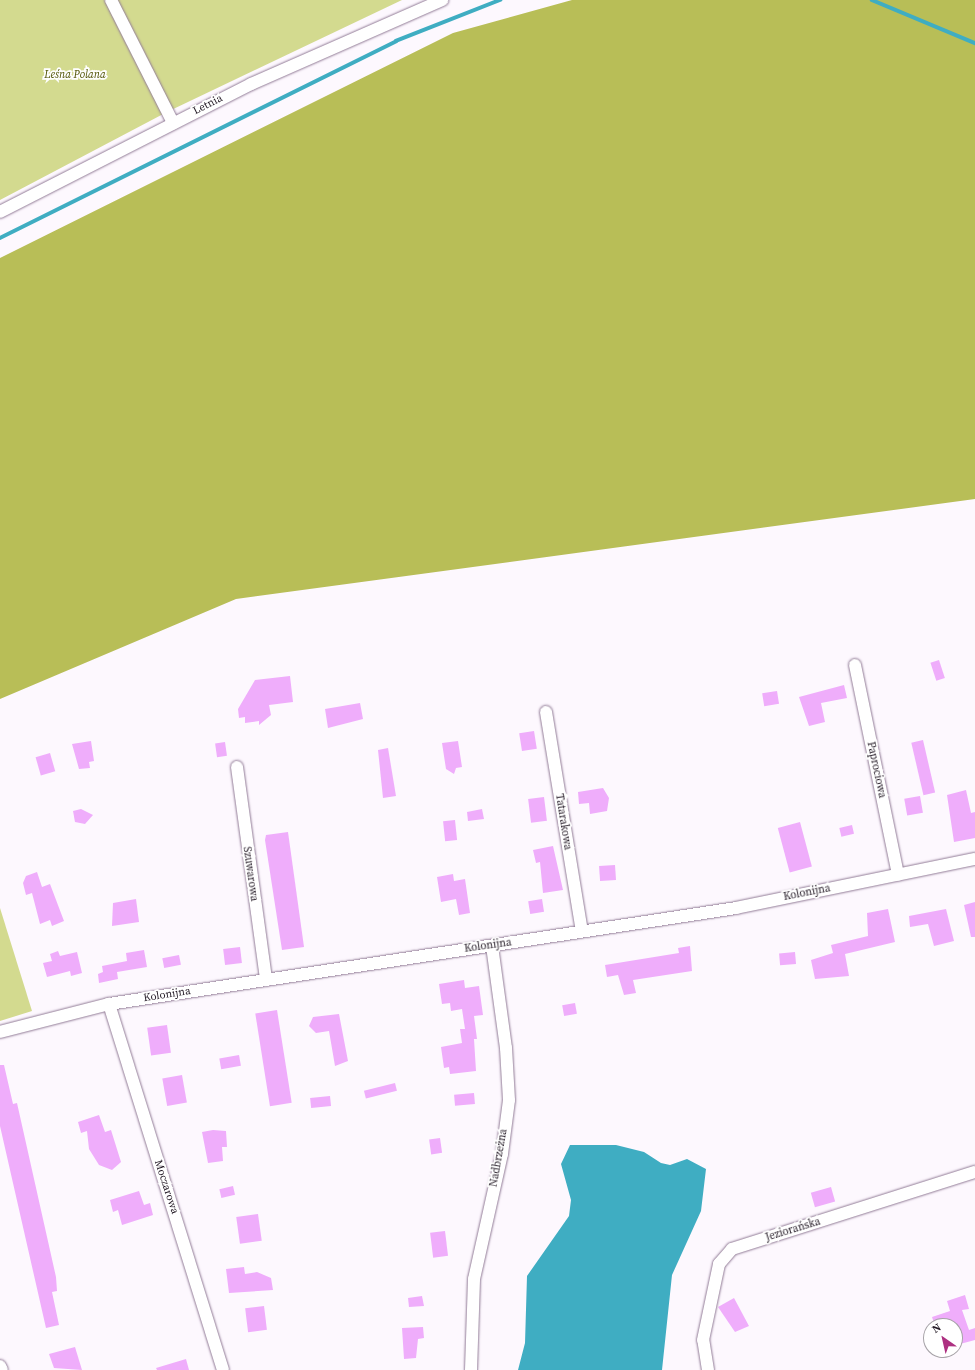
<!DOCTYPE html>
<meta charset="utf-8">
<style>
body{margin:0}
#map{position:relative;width:975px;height:1370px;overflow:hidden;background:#fdf8fe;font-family:"Source Serif 4",serif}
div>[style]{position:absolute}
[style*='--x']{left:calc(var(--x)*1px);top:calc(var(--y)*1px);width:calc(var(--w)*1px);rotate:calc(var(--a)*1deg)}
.green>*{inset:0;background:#d3da8f}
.forest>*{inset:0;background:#b8be57}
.water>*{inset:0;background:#3fadc2}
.stream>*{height:3.5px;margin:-1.75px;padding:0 1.75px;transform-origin:1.75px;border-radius:1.75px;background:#3fadc2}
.building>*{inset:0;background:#efadfb;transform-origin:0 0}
.roads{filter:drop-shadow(0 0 1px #927c97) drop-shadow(0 0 1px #927c97)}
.minor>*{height:12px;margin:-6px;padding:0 6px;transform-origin:6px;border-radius:6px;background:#fff}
span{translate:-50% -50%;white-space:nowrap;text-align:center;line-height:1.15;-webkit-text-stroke:3.5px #fff;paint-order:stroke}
.park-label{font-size:11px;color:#4f5200;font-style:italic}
.street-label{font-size:11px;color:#231a25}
.north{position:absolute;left:923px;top:1318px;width:40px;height:40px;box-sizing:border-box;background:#fff;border:1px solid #a7a3a8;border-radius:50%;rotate:326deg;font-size:11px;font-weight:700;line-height:16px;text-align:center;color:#231a25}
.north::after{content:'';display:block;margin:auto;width:14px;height:18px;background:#ad3081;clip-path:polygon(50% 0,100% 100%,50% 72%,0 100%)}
</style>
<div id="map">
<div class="green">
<i style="clip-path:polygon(0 0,402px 0,167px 112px,0 200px)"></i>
<i style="clip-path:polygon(0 908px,32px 1011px,0 1021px)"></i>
</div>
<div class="forest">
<i style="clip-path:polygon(572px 0,975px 0,975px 499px,236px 599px,0 699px,0 258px,453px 33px)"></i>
</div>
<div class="water">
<i style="clip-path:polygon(570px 1145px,616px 1145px,644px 1152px,661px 1163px,670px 1165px,687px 1159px,706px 1169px,701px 1211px,672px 1275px,662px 1370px,518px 1370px,525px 1343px,527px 1276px,569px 1216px,571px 1200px,561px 1164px)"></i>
</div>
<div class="stream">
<i style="--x:872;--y:0;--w:112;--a:22.7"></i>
<i style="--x:0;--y:238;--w:442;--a:-26.4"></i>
<i style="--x:396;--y:41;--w:112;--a:-21.5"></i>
</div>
<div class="building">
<i style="left:939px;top:660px;width:19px;height:9px;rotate:72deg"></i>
<i style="clip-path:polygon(290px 676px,293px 702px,269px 705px,271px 715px,259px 725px,259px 721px,245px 723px,245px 717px,239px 718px,238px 709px,255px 680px)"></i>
<i style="clip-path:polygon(844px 685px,847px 698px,821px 703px,825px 722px,809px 726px,799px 697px)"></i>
<i style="left:777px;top:691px;width:13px;height:15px;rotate:81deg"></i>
<i style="clip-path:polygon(360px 703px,363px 719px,328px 728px,325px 709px)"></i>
<i style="left:534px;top:731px;width:18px;height:15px;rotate:81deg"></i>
<i style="left:923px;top:740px;width:54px;height:12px;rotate:77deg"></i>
<i style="clip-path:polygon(91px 741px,94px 761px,89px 762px,90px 768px,79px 769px,72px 744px)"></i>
<i style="clip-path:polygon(458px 741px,462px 767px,456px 768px,454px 774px,446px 769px,442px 743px)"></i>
<i style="left:225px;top:742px;width:14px;height:10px;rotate:82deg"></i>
<i style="clip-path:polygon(388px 748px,396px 796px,383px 798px,378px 750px)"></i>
<i style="left:50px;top:753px;width:19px;height:15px;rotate:74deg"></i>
<i style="clip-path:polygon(603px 788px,609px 798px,607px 811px,590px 814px,589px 803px,579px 804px,578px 792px)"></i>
<i style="clip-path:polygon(966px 790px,971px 813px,975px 812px,975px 838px,954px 842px,947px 795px)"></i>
<i style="left:920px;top:796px;width:17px;height:16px;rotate:80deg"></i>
<i style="left:544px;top:797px;width:24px;height:16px;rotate:83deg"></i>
<i style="clip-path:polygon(81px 809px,93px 815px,85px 824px,75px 822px,73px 811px)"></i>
<i style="clip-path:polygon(482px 809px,484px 819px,468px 821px,467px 812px)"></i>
<i style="left:455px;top:820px;width:20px;height:12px;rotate:84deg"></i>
<i style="left:800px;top:822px;width:46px;height:23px;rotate:75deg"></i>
<i style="left:852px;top:825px;width:9px;height:13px;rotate:77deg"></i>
<i style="clip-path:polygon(288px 832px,304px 947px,282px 950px,265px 840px,266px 835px)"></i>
<i style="clip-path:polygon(553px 846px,563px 890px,543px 893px,540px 862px,536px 863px,533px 850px)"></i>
<i style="left:615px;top:865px;width:15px;height:16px;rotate:86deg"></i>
<i style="clip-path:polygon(37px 872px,42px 887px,50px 884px,64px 921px,52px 926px,50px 920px,40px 924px,32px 893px,26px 895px,23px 883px,26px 876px)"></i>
<i style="clip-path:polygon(453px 874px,454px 881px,465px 879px,470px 913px,459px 915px,456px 899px,441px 902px,437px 877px)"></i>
<i style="clip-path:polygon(136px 899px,139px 922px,112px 926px,113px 903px)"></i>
<i style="left:542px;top:899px;width:13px;height:14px;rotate:81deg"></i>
<i style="clip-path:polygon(975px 902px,975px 937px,971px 937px,964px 905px)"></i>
<i style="clip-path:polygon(888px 909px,895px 942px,845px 954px,849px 976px,815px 979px,811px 960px,833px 953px,831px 945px,868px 936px,867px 913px)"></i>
<i style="clip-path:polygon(946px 909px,954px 941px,934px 946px,928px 924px,910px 927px,909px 916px)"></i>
<i style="clip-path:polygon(690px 946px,692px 971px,633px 980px,636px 993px,624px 995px,618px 975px,607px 977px,605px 965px,679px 953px,678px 948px)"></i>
<i style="left:240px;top:947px;width:16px;height:17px;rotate:83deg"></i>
<i style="clip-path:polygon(144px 950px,147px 967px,117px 972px,118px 979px,99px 983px,98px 974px,103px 972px,102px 966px,127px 961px,126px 953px)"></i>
<i style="clip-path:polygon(58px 951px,60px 956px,77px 952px,82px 973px,71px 976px,70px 971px,47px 977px,43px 963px,52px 961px,50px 954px)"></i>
<i style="left:795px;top:952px;width:12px;height:16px;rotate:85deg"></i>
<i style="left:179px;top:955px;width:10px;height:17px;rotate:79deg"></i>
<i style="clip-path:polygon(464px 980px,465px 988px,479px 986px,483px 1015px,474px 1016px,477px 1039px,474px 1039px,476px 1071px,450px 1074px,449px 1067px,444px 1068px,441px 1047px,462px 1043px,460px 1029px,465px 1029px,462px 1009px,451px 1011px,450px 1003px,442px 1004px,439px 984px)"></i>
<i style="left:575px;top:1003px;width:11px;height:13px;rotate:80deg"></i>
<i style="left:277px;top:1010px;width:94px;height:22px;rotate:81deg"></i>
<i style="clip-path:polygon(339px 1014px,348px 1061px,335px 1066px,329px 1031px,316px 1033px,309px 1026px,313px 1017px)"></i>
<i style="left:167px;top:1025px;width:28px;height:20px;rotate:82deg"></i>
<i style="left:239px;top:1055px;width:11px;height:20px;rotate:80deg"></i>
<i style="clip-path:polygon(0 1065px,4px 1065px,13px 1104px,17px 1103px,56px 1277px,57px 1291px,52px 1292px,59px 1325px,46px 1328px,0 1126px)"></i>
<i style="left:182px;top:1075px;width:28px;height:20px;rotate:80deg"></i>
<i style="left:395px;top:1083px;width:8px;height:32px;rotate:76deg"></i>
<i style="left:474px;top:1093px;width:11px;height:20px;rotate:85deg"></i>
<i style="left:330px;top:1096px;width:10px;height:20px;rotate:84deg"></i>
<i style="clip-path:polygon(99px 1115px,105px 1132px,111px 1130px,121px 1162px,112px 1170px,99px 1165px,89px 1149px,87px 1131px,81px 1133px,78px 1122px)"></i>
<i style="clip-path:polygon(213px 1130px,226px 1131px,227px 1147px,222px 1147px,223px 1161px,208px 1163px,202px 1132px)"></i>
<i style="left:440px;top:1138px;width:15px;height:11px;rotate:82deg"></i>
<i style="left:233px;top:1186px;width:9px;height:14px;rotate:77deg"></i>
<i style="left:831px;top:1187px;width:15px;height:21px;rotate:74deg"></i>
<i style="clip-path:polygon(139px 1191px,144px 1205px,150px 1203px,153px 1215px,122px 1225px,118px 1210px,113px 1212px,110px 1200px)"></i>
<i style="left:258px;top:1214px;width:27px;height:22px;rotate:82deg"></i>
<i style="left:445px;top:1231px;width:25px;height:15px;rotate:83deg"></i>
<i style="clip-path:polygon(244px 1267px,245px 1274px,257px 1272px,271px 1278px,273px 1290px,229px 1293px,226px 1269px)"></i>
<i style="clip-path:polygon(965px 1295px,969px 1309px,962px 1310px,969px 1330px,975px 1328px,975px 1340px,960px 1344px,955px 1326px,935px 1326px,932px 1317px,950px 1311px,947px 1301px)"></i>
<i style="clip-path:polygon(422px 1296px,424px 1306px,409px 1307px,408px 1298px)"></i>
<i style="clip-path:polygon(734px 1298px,749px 1326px,735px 1332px,718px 1307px)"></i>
<i style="left:264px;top:1306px;width:24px;height:19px;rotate:83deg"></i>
<i style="clip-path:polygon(423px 1327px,424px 1338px,418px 1339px,416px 1358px,404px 1359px,402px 1328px)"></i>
<i style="clip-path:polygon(75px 1347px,82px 1370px,54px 1368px,49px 1354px)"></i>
<i style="clip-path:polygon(186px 1359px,189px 1370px,157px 1370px,156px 1368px)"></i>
</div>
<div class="roads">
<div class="minor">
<i style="--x:111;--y:0;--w:138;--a:63.2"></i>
<i style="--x:0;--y:212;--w:282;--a:-27"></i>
<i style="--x:251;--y:84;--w:209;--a:-23.7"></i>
<i style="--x:855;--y:665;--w:214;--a:78.4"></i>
<i style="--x:546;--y:712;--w:222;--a:80.7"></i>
<i style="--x:237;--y:767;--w:215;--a:82.2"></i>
<i style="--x:109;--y:1004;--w:383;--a:72.7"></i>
<i style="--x:0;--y:1032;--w:113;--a:-14.4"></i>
<i style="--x:109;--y:1004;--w:634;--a:-8.7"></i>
<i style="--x:736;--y:908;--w:244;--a:-11.6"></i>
<i style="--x:0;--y:1366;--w:4;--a:63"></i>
<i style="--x:471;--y:1370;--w:91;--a:-88.1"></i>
<i style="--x:474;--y:1279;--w:128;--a:-77.4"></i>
<i style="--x:502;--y:1154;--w:54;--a:-82.6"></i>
<i style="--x:509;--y:1100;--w:52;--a:-93.3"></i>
<i style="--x:506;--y:1048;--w:103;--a:-97.8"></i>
<i style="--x:708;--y:1370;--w:30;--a:-99"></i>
<i style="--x:703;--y:1340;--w:78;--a:-78.1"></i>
<i style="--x:719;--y:1264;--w:20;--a:-49"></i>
<i style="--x:732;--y:1249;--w:255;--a:-17.6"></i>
</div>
</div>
<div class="park-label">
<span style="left:75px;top:75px">Leśna Polana</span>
</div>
<div class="street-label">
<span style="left:208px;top:105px;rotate:-27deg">Letnia</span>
<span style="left:876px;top:770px;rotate:78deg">Paprociowa</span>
<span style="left:563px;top:822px;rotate:81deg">Tatarakowa</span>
<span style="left:250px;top:874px;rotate:82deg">Szuwarowa</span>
<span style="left:807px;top:893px;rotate:-11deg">Kolonijna</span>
<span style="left:488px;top:946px;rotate:-8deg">Kolonijna</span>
<span style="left:167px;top:995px;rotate:-9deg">Kolonijna</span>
<span style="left:499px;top:1158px;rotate:-80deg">Nadbrzeżna</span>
<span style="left:166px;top:1187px;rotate:72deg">Moczarowa</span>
<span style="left:793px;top:1230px;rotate:-17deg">Jeziorańska</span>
</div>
<div class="north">N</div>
</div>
